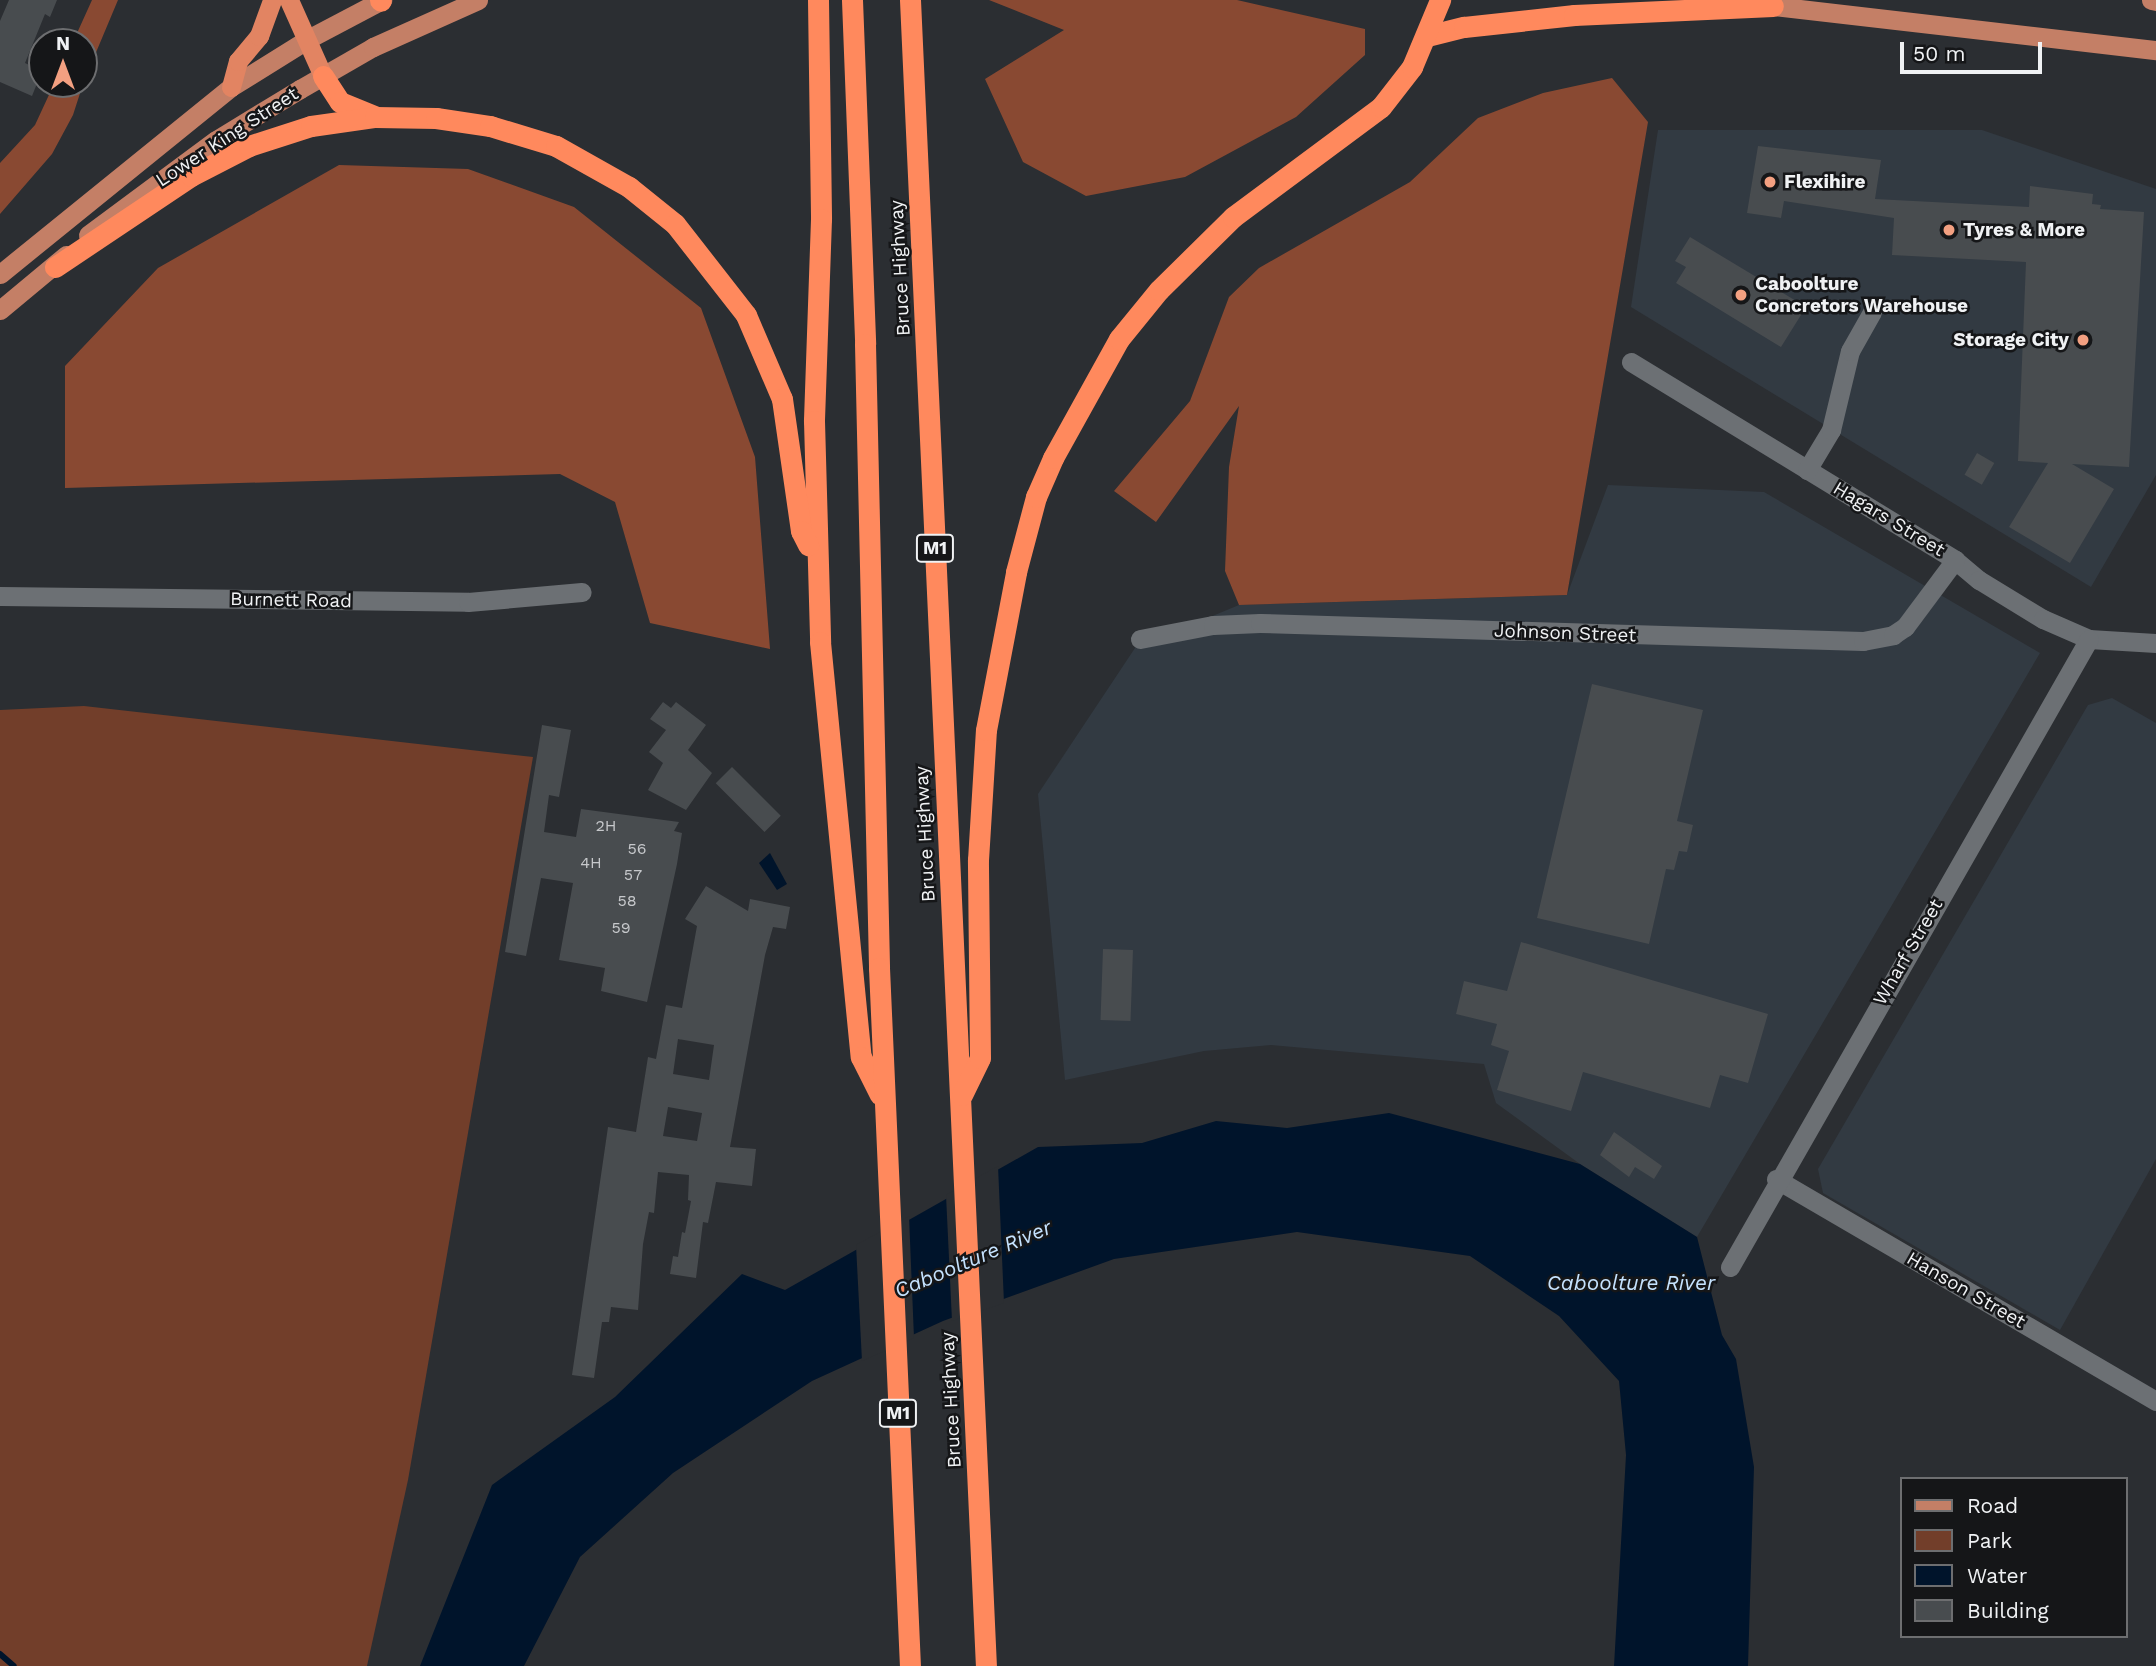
<!DOCTYPE html>
<style>
body{margin:0}
#map{position:relative;width:2156px;height:1666px;overflow:hidden;background:#2b2e32;font-family:"Work Sans",sans-serif}
div>[style]{position:absolute}
[style*='--x']{left:calc(var(--x)*1px);top:calc(var(--y)*1px);width:calc(var(--w)*1px);rotate:calc(var(--a)*1deg)}
.built>*{inset:0;background:#323a42}
.green>*{inset:0;background:#723e2a}
.forest>*{inset:0;background:#894932}
.water>*{inset:0;background:#00142b}
.pier>*{inset:0;background:#2b2e32}
.stream>*{height:6px;margin:-3px;padding:0 3px;transform-origin:3px;border-radius:3px;background:#00142b}
.building>*{inset:0;background:#484c4f;transform-origin:0 0}
.minor>*{height:19px;margin:-9.5px;padding:0 9.5px;transform-origin:9.5px;border-radius:9.5px;background:#6c7074}
.primary>*{height:19px;margin:-9.5px;padding:0 9.5px;transform-origin:9.5px;border-radius:9.5px;background:#c47f66}
.trunk>*{height:19px;margin:-9.5px;padding:0 9.5px;transform-origin:9.5px;border-radius:9.5px;background:#e28462}
.motorway>*{height:21px;margin:-10.5px;padding:0 10.5px;transform-origin:10.5px;border-radius:10.5px;background:#ff895d}
.dots>*{width:19px;height:19px;translate:-50% -50%;box-sizing:border-box;border:4px solid #151618;border-radius:50%}
span{translate:-50% -50%;white-space:nowrap;text-align:center;line-height:1.15;-webkit-text-stroke:5px #151618;paint-order:stroke}
.number-label{font-size:16px;color:#c6c8cb}
.number-label span{-webkit-text-stroke-width:0}
.shield-label span{padding:2px 5px;background:#151618;border:2px solid;border-radius:5px;-webkit-text-stroke-width:0}
.shield-label{font-size:18px;color:#f0f2f4;font-weight:700}
.street-label{font-size:19px;color:#f0f2f4}
.poi-label{font-size:19px;color:#f0f2f4;font-weight:700}
.left{translate:0 -50%;text-align:left}
.right{translate:-100% -50%;text-align:right}
.water-label{font-size:21px;color:#c5e2fe;font-style:italic}
.legend{position:absolute;left:1900px;top:1477px;width:228px;height:161px;box-sizing:border-box;background:#151618;border:2px solid #6d6e70;margin:0;padding:9px 12px;list-style:none;font-size:21px;color:#f0f2f4}
.legend li{display:flex;align-items:center;gap:14px;height:35px}
.legend b{width:35px;border:2px solid #6d6e70}
.north{position:absolute;left:28px;top:28px;width:70px;height:70px;box-sizing:border-box;background:#151618;border:2px solid #6d6e70;border-radius:50%;rotate:0deg;font-size:19px;font-weight:700;line-height:28px;text-align:center;color:#f0f2f4}
.north::after{content:'';display:block;margin:auto;width:24px;height:32px;background:#f3a081;clip-path:polygon(50% 0,100% 100%,50% 72%,0 100%)}
.scale{position:absolute;left:1900px;top:42px;width:142px;height:32px;box-sizing:border-box;border:4px solid #f0f2f4;border-top:0;padding-left:9px;font-size:21px;line-height:24px;white-space:nowrap;color:#f0f2f4;-webkit-text-stroke:5px #151618;paint-order:stroke}
</style>
<div id="map">
<div class="built">
<i style="clip-path:polygon(1658px 130px,1982px 130px,2156px 189px,2156px 475px,2091px 587px,1631px 307px)"></i>
<i style="clip-path:polygon(1608px 485px,1764px 492px,2040px 653px,1697px 1237px,1580px 1164px,1496px 1103px,1484px 1064px,1271px 1045px,1204px 1051px,1065px 1080px,1038px 794px,1135px 648px,1239px 605px,1567px 595px)"></i>
<i style="clip-path:polygon(2112px 698px,2156px 723px,2156px 1159px,2060px 1330px,1823px 1193px,1818px 1169px,2088px 705px)"></i>
</div>
<div class="green">
<i style="clip-path:polygon(84px 706px,533px 757px,408px 1480px,367px 1666px,0 1666px,0 710px)"></i>
</div>
<div class="forest">
<i style="clip-path:polygon(92px 0,118px 0,84px 81px,84px 42px,73px 42px)"></i>
<i style="clip-path:polygon(989px 0,1237px 0,1365px 29px,1365px 55px,1296px 117px,1185px 177px,1086px 196px,1023px 162px,985px 79px,1064px 30px)"></i>
<i style="clip-path:polygon(1612px 78px,1648px 122px,1567px 595px,1239px 605px,1225px 571px,1229px 467px,1239px 406px,1156px 522px,1114px 491px,1190px 401px,1229px 297px,1259px 268px,1410px 182px,1478px 118px,1543px 93px)"></i>
<i style="clip-path:polygon(54px 84px,83px 84px,73px 115px,52px 154px,0 214px,0 163px,35px 125px)"></i>
<i style="clip-path:polygon(339px 165px,468px 169px,574px 207px,701px 308px,755px 457px,770px 649px,650px 623px,615px 502px,560px 474px,65px 488px,65px 366px,158px 268px)"></i>
</div>
<div class="water">
<i style="clip-path:polygon(770px 853px,787px 884px,777px 890px,759px 863px)"></i>
<i style="clip-path:polygon(1389px 1113px,1580px 1164px,1697px 1237px,1722px 1335px,1736px 1359px,1754px 1467px,1748px 1666px,1614px 1666px,1626px 1455px,1619px 1381px,1559px 1316px,1470px 1256px,1297px 1232px,1114px 1259px,943px 1321px,812px 1381px,673px 1473px,580px 1557px,524px 1666px,420px 1666px,492px 1485px,615px 1397px,742px 1274px,785px 1290px,1038px 1147px,1142px 1143px,1216px 1121px,1287px 1128px)"></i>
</div>
<div class="pier">
<i style="clip-path:polygon(998px 1166px,1004px 1303px,952px 1321px,946px 1195px)"></i>
<i style="clip-path:polygon(909px 1216px,914px 1338px,862px 1361px,856px 1245px)"></i>
</div>
<div class="stream">
<i style="--x:0;--y:1654;--w:18;--a:41"></i>
</div>
<div class="building">
<i style="clip-path:polygon(9px 0,57px 0,50px 17px,45px 14px,25px 63px,42px 71px,32px 96px,0 82px,0 21px)"></i>
<i style="clip-path:polygon(1758px 146px,1881px 160px,1875px 199px,2029px 207px,2030px 186px,2093px 194px,2092px 204px,2101px 205px,2100px 209px,2144px 212px,2129px 467px,2072px 464px,2114px 489px,2070px 563px,2009px 527px,2048px 463px,2018px 461px,2026px 262px,1892px 255px,1894px 218px,1784px 201px,1781px 218px,1747px 213px)"></i>
<i style="clip-path:polygon(1690px 237px,1806px 307px,1781px 347px,1676px 283px,1686px 267px,1675px 261px)"></i>
<i style="left:1977px;top:453px;width:20px;height:25px;rotate:30deg"></i>
<i style="clip-path:polygon(1592px 684px,1703px 710px,1677px 821px,1693px 825px,1687px 852px,1679px 851px,1674px 870px,1666px 869px,1649px 944px,1537px 918px)"></i>
<i style="clip-path:polygon(663px 702px,671px 708px,676px 702px,706px 725px,688px 750px,712px 773px,686px 810px,648px 790px,663px 763px,649px 752px,666px 730px,650px 719px)"></i>
<i style="clip-path:polygon(542px 725px,571px 730px,559px 797px,549px 795px,544px 832px,576px 837px,581px 809px,679px 822px,674px 831px,682px 833px,677px 864px,647px 1002px,601px 991px,605px 968px,559px 960px,573px 883px,541px 878px,526px 956px,505px 952px)"></i>
<i style="left:732px;top:767px;width:69px;height:23px;rotate:45deg"></i>
<i style="clip-path:polygon(evenodd,706px 886px,748px 911px,750px 899px,790px 907px,786px 929px,773px 927px,765px 955px,730px 1147px,756px 1149px,752px 1186px,716px 1182px,708px 1223px,703px 1222px,696px 1278px,670px 1274px,673px 1256px,678px 1257px,682px 1232px,685px 1233px,691px 1201px,688px 1200px,689px 1175px,658px 1172px,654px 1213px,649px 1212px,643px 1244px,638px 1310px,611px 1307px,609px 1322px,602px 1322px,594px 1378px,572px 1375px,608px 1127px,636px 1132px,648px 1057px,656px 1059px,666px 1005px,682px 1008px,697px 926px,685px 919px,706px 886px,678px 1039px,714px 1045px,709px 1080px,673px 1074px,678px 1039px,706px 886px,668px 1107px,702px 1113px,697px 1141px,663px 1136px,668px 1107px)"></i>
<i style="clip-path:polygon(1521px 942px,1768px 1014px,1748px 1083px,1720px 1075px,1710px 1108px,1583px 1072px,1571px 1111px,1497px 1090px,1509px 1051px,1491px 1045px,1497px 1024px,1456px 1014px,1464px 981px,1507px 991px)"></i>
<i style="left:1103px;top:949px;width:30px;height:71px;rotate:2deg"></i>
<i style="clip-path:polygon(1614px 1132px,1662px 1166px,1654px 1179px,1635px 1167px,1629px 1177px,1600px 1155px)"></i>
</div>
<div class="minor">
<i style="--x:1631;--y:362;--w:380;--a:31.4"></i>
<i style="--x:1955;--y:560;--w:31;--a:40"></i>
<i style="--x:1979;--y:580;--w:75;--a:31.4"></i>
<i style="--x:2043;--y:619;--w:50;--a:23.5"></i>
<i style="--x:2089;--y:639;--w:67;--a:3.4"></i>
<i style="--x:1807;--y:470;--w:47;--a:-59"></i>
<i style="--x:1831;--y:430;--w:81;--a:-76.5"></i>
<i style="--x:1850;--y:351;--w:45;--a:-60.6"></i>
<i style="--x:0;--y:596;--w:468;--a:0.7"></i>
<i style="--x:468;--y:602;--w:114;--a:-5"></i>
<i style="--x:1140;--y:639;--w:74;--a:-10.9"></i>
<i style="--x:1213;--y:625;--w:47;--a:-2.4"></i>
<i style="--x:1260;--y:623;--w:603;--a:1.71"></i>
<i style="--x:1863;--y:641;--w:31;--a:-11"></i>
<i style="--x:1893;--y:635;--w:14;--a:-34"></i>
<i style="--x:1905;--y:627;--w:84;--a:-53.3"></i>
<i style="--x:1776;--y:1179;--w:440;--a:30.3"></i>
<i style="--x:1730;--y:1267;--w:723;--a:-60.25"></i>
</div>
<div class="primary">
<i style="--x:2151;--y:0;--w:5;--a:11"></i>
<i style="--x:1757;--y:4;--w:402;--a:6.6"></i>
<i style="--x:88;--y:235;--w:159;--a:-36.6"></i>
<i style="--x:216;--y:140;--w:98;--a:-31.3"></i>
<i style="--x:300;--y:89;--w:84;--a:-29.9"></i>
<i style="--x:373;--y:47;--w:115;--a:-24.1"></i>
<i style="--x:0;--y:274;--w:297;--a:-39"></i>
<i style="--x:231;--y:87;--w:91;--a:-31.9"></i>
<i style="--x:308;--y:39;--w:84;--a:-27.8"></i>
<i style="--x:0;--y:310;--w:86;--a:-39.8"></i>
</div>
<div class="trunk">
<i style="--x:289;--y:0;--w:83;--a:65.9"></i>
<i style="--x:231;--y:87;--w:27;--a:-75"></i>
<i style="--x:238;--y:61;--w:33;--a:-50"></i>
<i style="--x:259;--y:36;--w:38;--a:-70"></i>
</div>
<div class="motorway">
<i style="--x:380;--y:0;--w:1;--a:45"></i>
<i style="--x:818;--y:0;--w:219;--a:89.2"></i>
<i style="--x:821;--y:219;--w:202;--a:92"></i>
<i style="--x:814;--y:421;--w:221;--a:88.4"></i>
<i style="--x:820;--y:642;--w:417;--a:84.4"></i>
<i style="--x:861;--y:1057;--w:42;--a:63.4"></i>
<i style="--x:852;--y:0;--w:344;--a:87.8"></i>
<i style="--x:865;--y:344;--w:624;--a:88.71"></i>
<i style="--x:879;--y:968;--w:699;--a:87.46"></i>
<i style="--x:910;--y:0;--w:1668;--a:87.39"></i>
<i style="--x:1427;--y:36;--w:38;--a:-14"></i>
<i style="--x:1464;--y:27;--w:111;--a:-6.2"></i>
<i style="--x:1574;--y:15;--w:199;--a:-2.6"></i>
<i style="--x:323;--y:76;--w:31;--a:57"></i>
<i style="--x:340;--y:102;--w:37;--a:22"></i>
<i style="--x:55;--y:267;--w:164;--a:-33.8"></i>
<i style="--x:191;--y:176;--w:65;--a:-27.3"></i>
<i style="--x:249;--y:146;--w:65;--a:-17.9"></i>
<i style="--x:311;--y:126;--w:65;--a:-8"></i>
<i style="--x:375;--y:117;--w:61;--a:0.9"></i>
<i style="--x:436;--y:118;--w:55;--a:8.4"></i>
<i style="--x:490;--y:126;--w:69;--a:16.9"></i>
<i style="--x:556;--y:146;--w:84;--a:29.3"></i>
<i style="--x:629;--y:187;--w:59;--a:38.8"></i>
<i style="--x:675;--y:224;--w:115;--a:52"></i>
<i style="--x:746;--y:315;--w:91;--a:66.8"></i>
<i style="--x:782;--y:399;--w:133;--a:81.8"></i>
<i style="--x:801;--y:531;--w:16;--a:63"></i>
<i style="--x:962;--y:1095;--w:41;--a:-64.1"></i>
<i style="--x:980;--y:1058;--w:198;--a:-90.6"></i>
<i style="--x:978;--y:860;--w:130;--a:-86.5"></i>
<i style="--x:986;--y:730;--w:161;--a:-79.2"></i>
<i style="--x:1016;--y:572;--w:78;--a:-75.1"></i>
<i style="--x:1036;--y:497;--w:43;--a:-66.4"></i>
<i style="--x:1053;--y:458;--w:136;--a:-61"></i>
<i style="--x:1119;--y:339;--w:63;--a:-50.8"></i>
<i style="--x:1159;--y:290;--w:104;--a:-44.6"></i>
<i style="--x:1233;--y:217;--w:184;--a:-36.6"></i>
<i style="--x:1381;--y:107;--w:51;--a:-52.2"></i>
<i style="--x:1412;--y:67;--w:73;--a:-67.3"></i>
</div>
<div class="dots">
<i style="left:1770px;top:182px;background:#f3a081"></i>
<i style="left:1949px;top:230px;background:#f3a081"></i>
<i style="left:1741px;top:295px;background:#f3a081"></i>
<i style="left:2083px;top:340px;background:#f3a081"></i>
</div>
<div class="number-label">
<span style="left:606px;top:826px">2H</span>
<span style="left:637px;top:849px">56</span>
<span style="left:591px;top:863px">4H</span>
<span style="left:633px;top:875px">57</span>
<span style="left:627px;top:901px">58</span>
<span style="left:621px;top:928px">59</span>
</div>
<div class="shield-label">
<span style="left:935px;top:548px">M1</span>
<span style="left:898px;top:1413px">M1</span>
</div>
<div class="street-label">
<span style="left:227px;top:137px;rotate:-33deg">Lower King Street</span>
<span style="left:900px;top:268px;rotate:-93deg">Bruce Highway</span>
<span style="left:1889px;top:519px;rotate:31deg">Hagars Street</span>
<span style="left:291px;top:600px;rotate:1deg">Burnett Road</span>
<span style="left:1565px;top:633px;rotate:2deg">Johnson Street</span>
<span style="left:925px;top:834px;rotate:-93deg">Bruce Highway</span>
<span style="left:1908px;top:952px;rotate:-60deg">Wharf Street</span>
<span style="left:1966px;top:1290px;rotate:30deg">Hanson Street</span>
<span style="left:951px;top:1400px;rotate:-93deg">Bruce Highway</span>
</div>
<div class="poi-label">
<span class="left" style="left:1784px;top:182px">Flexihire</span>
<span class="left" style="left:1963px;top:230px">Tyres &amp; More</span>
<span class="left" style="left:1755px;top:295px">Caboolture<br>Concretors Warehouse</span>
<span class="right" style="left:2069px;top:340px">Storage City</span>
</div>
<div class="water-label">
<span style="left:973px;top:1259px;rotate:-23deg">Caboolture River</span>
<span style="left:1631px;top:1283px">Caboolture River</span>
</div>
<ul class="legend">
<li><b style="height:9px;background:#c47f66"></b>Road</li>
<li><b style="height:19px;background:#723e2a"></b>Park</li>
<li><b style="height:19px;background:#00142b"></b>Water</li>
<li><b style="height:19px;background:#484c4f"></b>Building</li>
</ul>
<div class="north">N</div>
<div class="scale">50 m</div>
</div>
